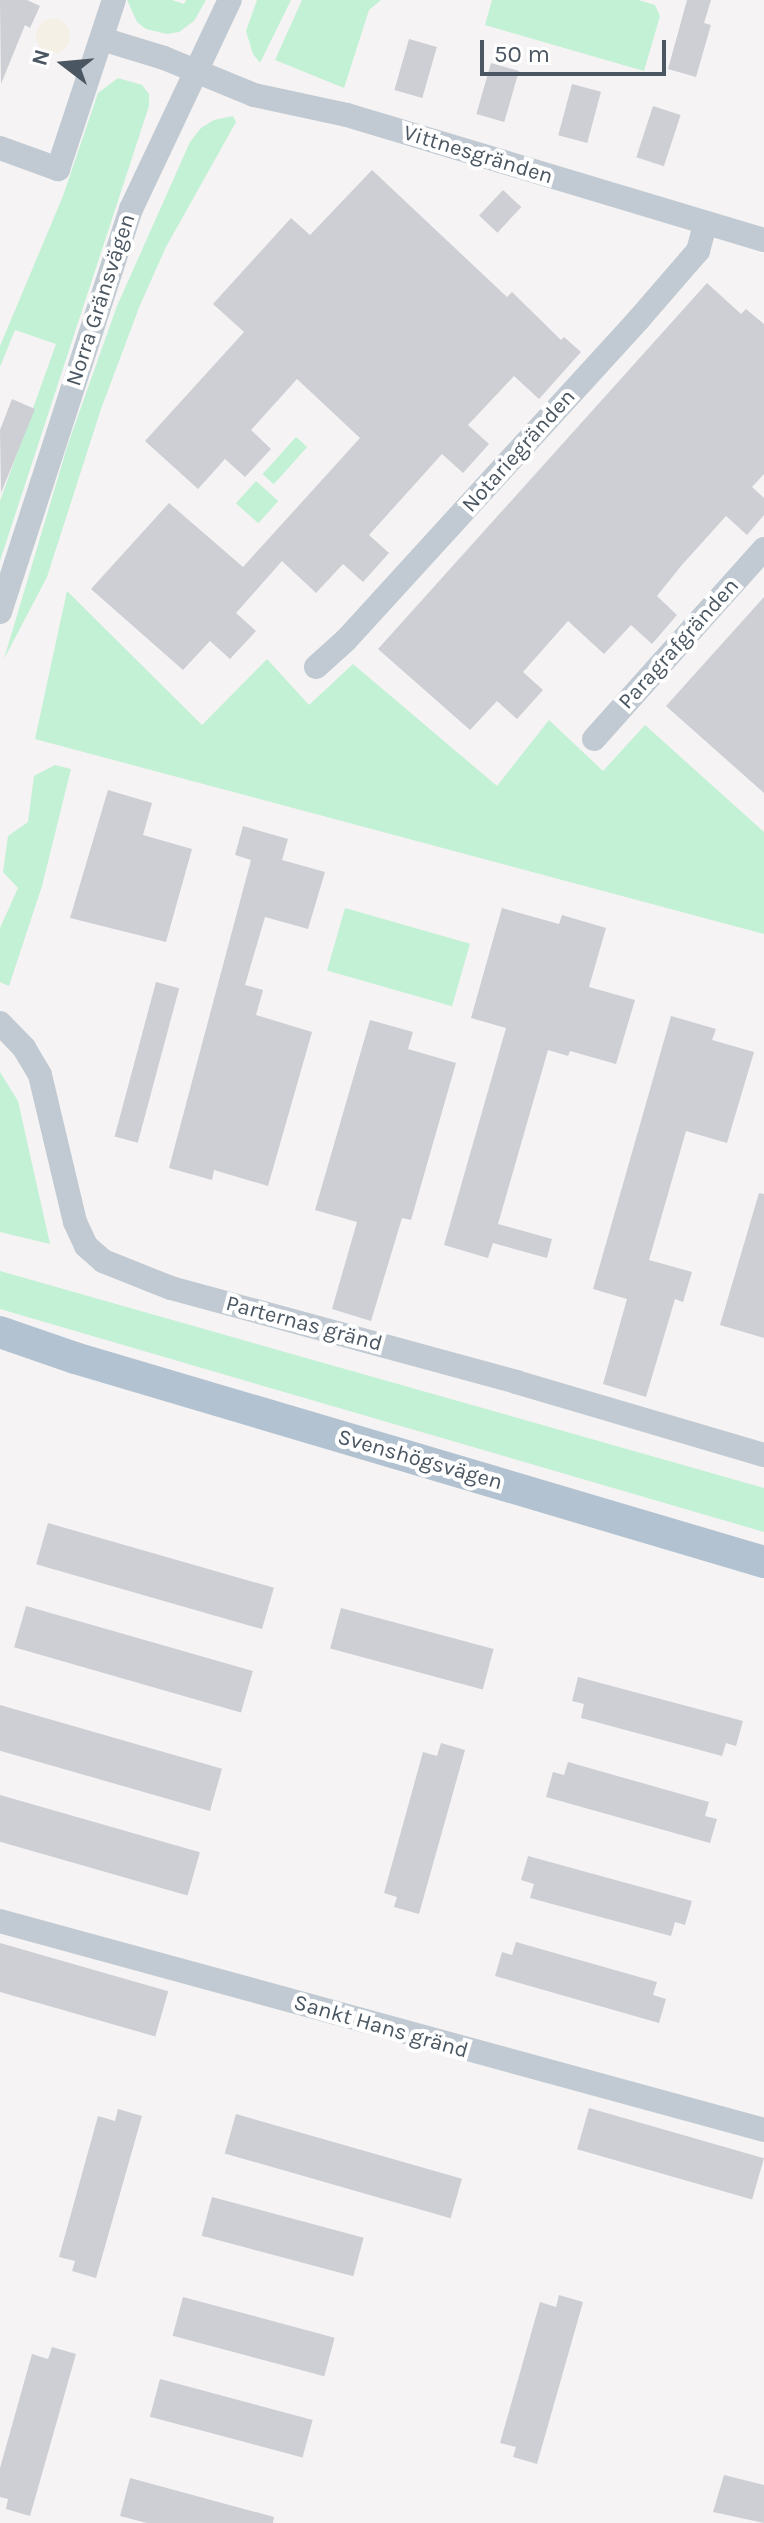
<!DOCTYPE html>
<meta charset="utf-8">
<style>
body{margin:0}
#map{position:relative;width:764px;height:2523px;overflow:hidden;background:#f5f3f3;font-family:Karla,sans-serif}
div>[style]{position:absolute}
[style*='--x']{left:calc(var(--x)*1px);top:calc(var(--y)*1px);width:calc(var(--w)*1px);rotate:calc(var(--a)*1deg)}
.green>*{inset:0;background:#c3f1d5;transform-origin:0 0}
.sand>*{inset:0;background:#f5f0e5}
.round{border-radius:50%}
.building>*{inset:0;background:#cdcfd5;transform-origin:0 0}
.minor>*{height:24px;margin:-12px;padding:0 12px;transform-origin:12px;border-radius:12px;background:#c1cad2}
.major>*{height:32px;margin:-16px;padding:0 16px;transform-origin:16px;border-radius:16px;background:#b3c2d1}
span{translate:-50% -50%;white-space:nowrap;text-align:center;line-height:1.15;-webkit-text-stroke:8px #fff;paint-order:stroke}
.street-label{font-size:22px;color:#4a5661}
.north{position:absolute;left:24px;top:24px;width:80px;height:80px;-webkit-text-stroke:6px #fff;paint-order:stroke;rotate:286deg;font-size:22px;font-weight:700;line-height:32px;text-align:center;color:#4a5661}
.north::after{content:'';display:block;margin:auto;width:28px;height:36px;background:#4a5661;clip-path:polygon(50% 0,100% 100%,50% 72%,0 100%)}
.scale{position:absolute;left:480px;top:40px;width:186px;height:36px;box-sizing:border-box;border:4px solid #4a5661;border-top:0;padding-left:10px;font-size:24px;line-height:28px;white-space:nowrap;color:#4a5661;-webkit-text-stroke:6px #fff;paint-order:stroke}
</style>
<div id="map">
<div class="green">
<i style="clip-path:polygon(127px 0,172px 0,184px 4px,186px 0,206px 0,194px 21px,179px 32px,167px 34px,146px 29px,137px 22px)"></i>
<i style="clip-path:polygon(257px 0,291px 0,260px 63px,253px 54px,246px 31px)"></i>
<i style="clip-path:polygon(302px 0,381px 0,369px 10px,344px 88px,275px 60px)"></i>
<i style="clip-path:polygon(492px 0,638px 0,655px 5px,660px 16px,644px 71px,485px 25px)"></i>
<i style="clip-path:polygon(118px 78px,142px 85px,149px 94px,149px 106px,0 561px,0 501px,56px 344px,15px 330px,0 367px,0 346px,63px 196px,98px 93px)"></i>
<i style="clip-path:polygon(233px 116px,236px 122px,166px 247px,140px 305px,101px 409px,47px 577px,4px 659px,68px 444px,117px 306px,190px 142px,201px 128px,214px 120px)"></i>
<i style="left:296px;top:437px;width:15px;height:50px;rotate:42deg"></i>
<i style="left:256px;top:481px;width:30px;height:30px;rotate:42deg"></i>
<i style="clip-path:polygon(67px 591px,202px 725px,267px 659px,309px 705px,353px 664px,497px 786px,549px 720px,603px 771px,645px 725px,764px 832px,764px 934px,35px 739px)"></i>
<i style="clip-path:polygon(55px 765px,71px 769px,42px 886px,9px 986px,0 982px,0 928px,18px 888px,3px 872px,8px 836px,28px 822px,34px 776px)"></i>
<i style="left:345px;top:908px;width:130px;height:65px;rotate:16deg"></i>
<i style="clip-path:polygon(0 1072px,18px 1101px,50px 1244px,0 1232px)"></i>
<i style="clip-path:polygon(0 1271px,764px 1488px,764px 1532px,0 1309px)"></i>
</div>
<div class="sand">
<i class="round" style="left:36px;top:19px;width:34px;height:34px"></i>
</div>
<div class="building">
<i style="clip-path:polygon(0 0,27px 0,40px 6px,30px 28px,25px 25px,1px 84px)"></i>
<i style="clip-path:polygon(687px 0,711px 0,704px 23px,711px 25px,696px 77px,668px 69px)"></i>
<i style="left:409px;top:39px;width:29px;height:53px;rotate:16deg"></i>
<i style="left:491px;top:63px;width:29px;height:53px;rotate:16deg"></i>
<i style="left:572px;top:84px;width:30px;height:53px;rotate:15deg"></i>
<i style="left:653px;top:106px;width:29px;height:54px;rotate:18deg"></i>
<i style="clip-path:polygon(372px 170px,507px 297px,512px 292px,561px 340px,564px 337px,581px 352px,539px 399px,514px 376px,468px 425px,489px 444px,463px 473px,442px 454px,369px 535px,389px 553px,363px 582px,343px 564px,316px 593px,282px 561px,236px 613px,256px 631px,230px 659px,210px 641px,183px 670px,91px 589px,169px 503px,243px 567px,360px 438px,297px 379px,251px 430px,271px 449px,245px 477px,225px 459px,198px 489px,145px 441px,244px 332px,213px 304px,291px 218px,310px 235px)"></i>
<i style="left:503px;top:190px;width:25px;height:35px;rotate:43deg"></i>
<i style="clip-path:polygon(707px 283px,741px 314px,746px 309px,764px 324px,764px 474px,752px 487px,764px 498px,764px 515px,747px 535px,726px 516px,681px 566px,657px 596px,677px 615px,652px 644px,631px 625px,604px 654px,568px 621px,523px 672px,543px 690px,517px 719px,497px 701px,470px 730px,378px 649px)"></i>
<i style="clip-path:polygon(12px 399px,35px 409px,1px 493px,0 430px)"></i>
<i style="clip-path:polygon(764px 597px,764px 793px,666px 706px)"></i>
<i style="clip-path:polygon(108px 790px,152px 803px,143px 835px,192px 849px,166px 942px,70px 918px)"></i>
<i style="clip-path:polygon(243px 826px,288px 839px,282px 860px,325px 872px,308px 929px,265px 917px,245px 985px,263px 990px,256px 1015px,312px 1032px,268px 1186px,214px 1170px,212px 1180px,169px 1168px,251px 860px,235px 855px)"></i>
<i style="clip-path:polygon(502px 908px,559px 924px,562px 915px,606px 928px,589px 987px,635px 1000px,616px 1064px,570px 1051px,568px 1056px,548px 1050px,498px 1224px,552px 1239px,547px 1258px,493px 1243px,488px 1258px,444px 1245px,506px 1028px,471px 1018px)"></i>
<i style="left:156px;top:982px;width:24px;height:160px;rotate:15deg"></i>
<i style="clip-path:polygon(671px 1016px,716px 1029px,712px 1040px,754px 1052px,727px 1143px,686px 1131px,649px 1260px,692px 1272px,683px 1302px,675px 1299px,646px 1397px,603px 1384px,627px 1299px,593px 1289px)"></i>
<i style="clip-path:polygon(370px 1020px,413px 1032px,408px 1049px,456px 1063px,411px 1220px,402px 1218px,371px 1321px,332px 1309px,357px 1222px,315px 1210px)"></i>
<i style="clip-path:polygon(759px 1193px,764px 1194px,764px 1338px,720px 1325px)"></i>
<i style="left:48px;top:1523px;width:235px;height:43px;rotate:16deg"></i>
<i style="left:26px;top:1606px;width:236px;height:43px;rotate:16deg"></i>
<i style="left:341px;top:1608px;width:158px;height:42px;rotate:15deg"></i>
<i style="clip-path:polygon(578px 1677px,743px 1721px,736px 1746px,726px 1743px,722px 1756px,581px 1718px,584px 1704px,572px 1701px)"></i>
<i style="left:0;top:1705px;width:231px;height:44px;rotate:16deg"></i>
<i style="clip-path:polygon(441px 1743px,465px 1750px,419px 1914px,394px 1907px,397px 1897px,384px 1893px,423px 1752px,437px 1756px)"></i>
<i style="clip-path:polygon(568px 1762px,709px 1802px,705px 1816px,717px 1819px,710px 1843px,546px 1797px,553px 1772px,564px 1775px)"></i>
<i style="left:0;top:1795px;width:208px;height:45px;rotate:16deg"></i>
<i style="clip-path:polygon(528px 1856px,692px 1901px,685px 1925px,675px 1922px,671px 1936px,530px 1898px,534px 1884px,521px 1880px)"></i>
<i style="clip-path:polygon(516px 1942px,657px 1982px,653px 1995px,666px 1999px,659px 2023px,495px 1976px,502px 1952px,512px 1955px)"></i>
<i style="left:0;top:1943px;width:175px;height:47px;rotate:16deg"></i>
<i style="left:589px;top:2108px;width:182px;height:43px;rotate:16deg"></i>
<i style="clip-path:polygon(118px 2109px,142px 2116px,96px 2278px,72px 2271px,75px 2261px,59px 2257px,98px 2116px,115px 2121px)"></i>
<i style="left:236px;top:2114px;width:235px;height:41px;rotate:16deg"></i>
<i style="left:212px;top:2197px;width:157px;height:40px;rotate:15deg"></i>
<i style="clip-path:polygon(559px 2295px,583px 2302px,537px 2464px,513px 2457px,516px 2447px,500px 2443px,540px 2302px,556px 2307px)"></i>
<i style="left:183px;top:2297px;width:157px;height:40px;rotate:15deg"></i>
<i style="clip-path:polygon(52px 2347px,76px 2354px,30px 2516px,6px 2509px,8px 2499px,0 2497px,0 2468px,32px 2354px,48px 2359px)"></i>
<i style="left:160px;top:2379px;width:158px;height:39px;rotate:15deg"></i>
<i style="clip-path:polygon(724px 2475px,764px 2485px,764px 2523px,713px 2512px)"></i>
<i style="clip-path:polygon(130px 2478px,274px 2517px,273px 2523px,147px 2523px,120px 2516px)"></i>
</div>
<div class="minor">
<i style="--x:102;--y:39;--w:65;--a:17"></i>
<i style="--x:164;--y:58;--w:97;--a:22.3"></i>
<i style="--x:254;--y:95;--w:95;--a:12.1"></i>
<i style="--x:347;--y:115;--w:435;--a:16.7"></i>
<i style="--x:0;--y:148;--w:62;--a:19.9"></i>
<i style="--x:58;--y:169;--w:178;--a:-71.7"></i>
<i style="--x:0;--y:612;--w:424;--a:-72"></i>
<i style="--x:131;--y:209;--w:231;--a:-64.7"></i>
<i style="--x:316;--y:667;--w:40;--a:-42"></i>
<i style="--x:346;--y:640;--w:435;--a:-47.6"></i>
<i style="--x:639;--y:319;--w:90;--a:-49.1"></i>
<i style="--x:698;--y:251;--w:28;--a:-75"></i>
<i style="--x:594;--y:739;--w:255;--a:-48.2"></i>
<i style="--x:0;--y:1023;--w:35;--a:46"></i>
<i style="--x:24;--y:1048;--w:31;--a:59"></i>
<i style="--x:40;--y:1075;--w:151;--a:76.6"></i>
<i style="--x:75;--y:1222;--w:26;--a:65"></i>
<i style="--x:86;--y:1246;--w:23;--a:41"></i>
<i style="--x:103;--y:1261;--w:73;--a:21.7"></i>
<i style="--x:171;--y:1288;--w:358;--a:15.2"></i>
<i style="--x:516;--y:1382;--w:259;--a:16.4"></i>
<i style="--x:0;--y:1921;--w:792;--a:15.3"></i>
</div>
<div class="major">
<i style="--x:0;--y:1332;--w:79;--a:19.1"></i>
<i style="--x:75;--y:1358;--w:719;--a:16.49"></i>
</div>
<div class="street-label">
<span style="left:478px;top:155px;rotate:17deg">Vittnesgränden</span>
<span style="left:101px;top:300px;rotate:-72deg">Norra Gränsvägen</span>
<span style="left:519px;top:451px;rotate:-48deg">Notariegränden</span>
<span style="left:679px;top:644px;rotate:-48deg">Paragrafgränden</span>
<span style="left:304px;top:1324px;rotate:15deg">Parternas gränd</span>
<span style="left:420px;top:1460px;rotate:16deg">Svenshögsvägen</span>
<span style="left:381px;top:2027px;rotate:16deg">Sankt Hans gränd</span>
</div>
<div class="north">N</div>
<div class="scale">50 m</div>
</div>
